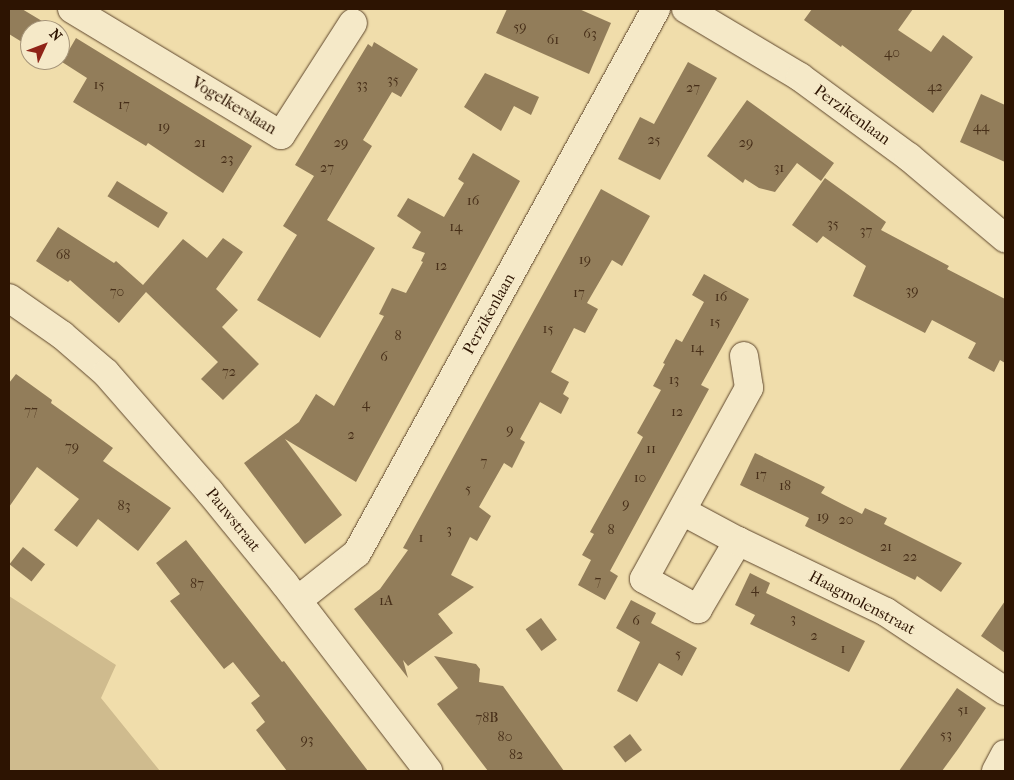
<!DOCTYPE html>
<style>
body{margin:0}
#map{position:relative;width:1014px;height:780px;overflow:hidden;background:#f0ddab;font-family:"IM FELL French Canon",serif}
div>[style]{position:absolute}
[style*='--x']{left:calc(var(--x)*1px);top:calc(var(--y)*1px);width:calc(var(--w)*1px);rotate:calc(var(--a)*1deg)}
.green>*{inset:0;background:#cfbb8e}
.building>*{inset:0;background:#927d5a;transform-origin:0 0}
.roads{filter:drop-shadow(0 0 1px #5e462c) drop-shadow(0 0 1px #5e462c)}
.street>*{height:28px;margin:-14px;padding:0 14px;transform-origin:14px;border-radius:14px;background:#f5e9c8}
span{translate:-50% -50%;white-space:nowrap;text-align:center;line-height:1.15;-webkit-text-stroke:4px #f5e9c8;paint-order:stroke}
.number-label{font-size:14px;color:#462e18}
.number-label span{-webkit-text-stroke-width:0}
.street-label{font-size:16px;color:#2d1402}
.frame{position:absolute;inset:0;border:10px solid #2d1402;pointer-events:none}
.north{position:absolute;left:20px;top:20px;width:50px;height:50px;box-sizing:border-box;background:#f5e9c8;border:1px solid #a59479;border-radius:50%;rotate:47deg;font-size:14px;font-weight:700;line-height:20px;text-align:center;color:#2d1402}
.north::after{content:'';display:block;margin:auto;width:18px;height:22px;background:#8f2418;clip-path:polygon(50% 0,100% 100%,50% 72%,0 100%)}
</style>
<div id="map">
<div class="green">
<i style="clip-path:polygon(9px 596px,116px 665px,101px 698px,160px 771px,9px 771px)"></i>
</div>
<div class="building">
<i style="clip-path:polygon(9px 9px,22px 9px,57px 30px,30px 30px,30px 47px,9px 34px)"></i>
<i style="clip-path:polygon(507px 9px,579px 9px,611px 23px,589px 74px,496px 33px)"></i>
<i style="clip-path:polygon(812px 9px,913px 9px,898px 30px,931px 52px,943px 35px,973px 57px,933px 113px,842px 45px,841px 47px,804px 20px)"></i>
<i style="clip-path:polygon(76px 38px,252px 146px,223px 193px,148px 143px,146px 146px,73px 102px,87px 78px,62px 62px)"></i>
<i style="clip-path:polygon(374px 42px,418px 69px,401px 97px,392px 92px,363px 140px,372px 146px,327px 220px,375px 248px,320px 338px,257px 300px,297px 235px,283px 226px,314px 176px,295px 165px,368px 44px,372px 47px)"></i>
<i style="clip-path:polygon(688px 62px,717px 78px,660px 180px,618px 159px,640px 117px,654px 124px)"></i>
<i style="clip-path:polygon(485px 73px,539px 97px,531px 115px,514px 106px,501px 131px,464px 107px)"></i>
<i style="clip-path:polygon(981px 94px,1005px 105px,1005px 162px,960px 142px)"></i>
<i style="clip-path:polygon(747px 100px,834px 163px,821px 181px,797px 163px,775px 192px,759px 188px,745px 179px,743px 183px,707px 156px)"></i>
<i style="clip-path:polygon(473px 153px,520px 181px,356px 482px,285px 439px,342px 515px,305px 544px,244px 463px,299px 422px,316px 394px,334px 406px,384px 316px,379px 314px,392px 288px,406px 293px,423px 262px,421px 261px,425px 253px,412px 248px,421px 232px,397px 216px,408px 198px,444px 217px,464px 183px,458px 179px)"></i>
<i style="clip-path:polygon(825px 178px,886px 222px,881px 230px,949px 266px,947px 269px,1005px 299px,1005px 363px,1000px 360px,994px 372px,968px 358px,976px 343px,932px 320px,925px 333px,853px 296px,866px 266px,823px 236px,817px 243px,792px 225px)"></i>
<i style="left:117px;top:181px;width:60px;height:18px;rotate:32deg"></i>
<i style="clip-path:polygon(601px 189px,650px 216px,622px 266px,612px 260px,587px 303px,598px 309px,586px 331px,585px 333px,574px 328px,551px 372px,569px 382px,563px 394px,569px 398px,561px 414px,540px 402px,520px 439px,525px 442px,512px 468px,504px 463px,479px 507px,491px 516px,477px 541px,470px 537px,451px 575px,474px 587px,438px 614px,453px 633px,408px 666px,403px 660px,408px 678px,354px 609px,380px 589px,408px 550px,403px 548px)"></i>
<i style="clip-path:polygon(58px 227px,114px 263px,116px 261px,143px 285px,183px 239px,207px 258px,223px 238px,243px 252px,216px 289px,238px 310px,222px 327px,259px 364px,223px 400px,201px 379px,218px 362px,146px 292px,119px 323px,70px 280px,68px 282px,36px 261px)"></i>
<i style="clip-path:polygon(704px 274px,749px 299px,701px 385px,709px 389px,610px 571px,618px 576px,605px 600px,578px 585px,591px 560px,582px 555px,594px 534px,590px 532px,643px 437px,637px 433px,661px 390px,653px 386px,665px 364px,663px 363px,676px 339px,682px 342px,704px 302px,692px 295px)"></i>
<i style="clip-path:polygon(16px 374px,52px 400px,51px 403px,113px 448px,103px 461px,171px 508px,138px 551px,98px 519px,77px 547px,54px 530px,79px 499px,37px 467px,9px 507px,9px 383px)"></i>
<i style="clip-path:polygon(755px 453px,825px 487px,821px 493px,842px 504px,862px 514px,865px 508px,887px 518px,884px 524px,962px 563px,941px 592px,917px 576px,915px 580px,805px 526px,809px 518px,740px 485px)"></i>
<i style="clip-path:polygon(186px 540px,282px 662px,284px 661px,368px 771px,287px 771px,256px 730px,265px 722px,251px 703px,260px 696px,233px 662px,224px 669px,170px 601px,180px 594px,156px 563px)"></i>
<i style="left:23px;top:547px;width:28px;height:22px;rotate:38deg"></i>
<i style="clip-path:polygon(750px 573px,770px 583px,766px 593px,865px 641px,849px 672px,750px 624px,755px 615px,735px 605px)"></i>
<i style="clip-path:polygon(631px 600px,656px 613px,651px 623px,697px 648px,682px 676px,659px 663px,637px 702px,617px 691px,640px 642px,616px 628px)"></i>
<i style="clip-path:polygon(1005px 601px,1005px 653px,981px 636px)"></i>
<i style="left:541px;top:618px;width:27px;height:19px;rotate:54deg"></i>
<i style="clip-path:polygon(434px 656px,476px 664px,480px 669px,479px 682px,503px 686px,564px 771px,488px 771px,437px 704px,458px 688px)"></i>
<i style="clip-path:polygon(957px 688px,986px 708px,958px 749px,942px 771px,899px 771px)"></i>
<i style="left:630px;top:734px;width:20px;height:21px;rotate:53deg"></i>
</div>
<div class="roads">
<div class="street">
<i style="--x:72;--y:9;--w:244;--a:31.1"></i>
<i style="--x:281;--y:135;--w:133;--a:-57.3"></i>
<i style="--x:686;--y:9;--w:133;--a:30.8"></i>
<i style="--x:800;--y:77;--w:135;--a:36.3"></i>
<i style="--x:909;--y:157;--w:126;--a:40.2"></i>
<i style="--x:9;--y:298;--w:65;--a:34.9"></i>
<i style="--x:62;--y:335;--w:58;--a:40.8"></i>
<i style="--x:106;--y:373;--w:157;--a:48.9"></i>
<i style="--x:209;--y:491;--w:119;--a:50.8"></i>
<i style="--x:284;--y:583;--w:237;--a:52.5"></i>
<i style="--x:744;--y:356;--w:32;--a:81"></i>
<i style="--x:749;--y:388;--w:218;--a:118.8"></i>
<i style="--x:644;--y:579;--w:62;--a:29.1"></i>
<i style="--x:698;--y:609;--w:79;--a:-59.5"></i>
<i style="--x:738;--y:541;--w:164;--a:25.6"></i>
<i style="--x:886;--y:612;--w:143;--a:33.6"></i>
<i style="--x:682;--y:511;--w:64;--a:28.2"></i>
<i style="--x:298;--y:600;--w:75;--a:-38.5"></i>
<i style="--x:357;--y:553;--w:621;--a:-61.21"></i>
<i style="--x:996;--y:771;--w:19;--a:-62"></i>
</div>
</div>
<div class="number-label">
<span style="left:520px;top:27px">59</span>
<span style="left:590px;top:34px">63</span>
<span style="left:553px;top:40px">61</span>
<span style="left:892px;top:53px">40</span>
<span style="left:393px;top:80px">35</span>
<span style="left:99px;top:85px">15</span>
<span style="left:362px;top:85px">33</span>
<span style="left:935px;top:87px">42</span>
<span style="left:693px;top:88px">27</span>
<span style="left:124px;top:105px">17</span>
<span style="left:164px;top:127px">19</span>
<span style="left:981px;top:127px">44</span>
<span style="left:654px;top:140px">25</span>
<span style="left:200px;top:143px">21</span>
<span style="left:341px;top:143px">29</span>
<span style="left:746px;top:143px">29</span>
<span style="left:227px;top:159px">23</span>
<span style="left:327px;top:168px">27</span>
<span style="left:779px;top:168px">31</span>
<span style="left:473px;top:201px">16</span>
<span style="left:833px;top:224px">35</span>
<span style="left:456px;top:227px">14</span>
<span style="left:866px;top:231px">37</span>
<span style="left:63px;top:255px">68</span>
<span style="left:585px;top:260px">19</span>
<span style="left:441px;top:266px">12</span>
<span style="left:912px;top:291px">39</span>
<span style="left:117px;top:292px">70</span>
<span style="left:579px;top:293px">17</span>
<span style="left:721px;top:297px">16</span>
<span style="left:715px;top:322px">15</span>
<span style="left:548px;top:329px">15</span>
<span style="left:398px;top:336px">8</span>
<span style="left:697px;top:348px">14</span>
<span style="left:384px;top:357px">6</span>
<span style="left:229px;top:372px">72</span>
<span style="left:674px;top:380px">13</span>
<span style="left:366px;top:404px">4</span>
<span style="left:31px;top:411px">77</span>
<span style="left:677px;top:412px">12</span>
<span style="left:510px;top:430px">9</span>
<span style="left:351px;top:435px">2</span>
<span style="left:72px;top:447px">79</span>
<span style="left:651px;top:449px">11</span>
<span style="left:484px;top:462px">7</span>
<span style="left:761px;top:475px">17</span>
<span style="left:640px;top:478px">10</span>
<span style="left:785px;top:486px">18</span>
<span style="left:468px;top:489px">5</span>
<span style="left:626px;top:504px">9</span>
<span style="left:124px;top:506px">83</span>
<span style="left:823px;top:517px">19</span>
<span style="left:846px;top:520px">20</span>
<span style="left:449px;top:530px">3</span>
<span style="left:611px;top:530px">8</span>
<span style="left:421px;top:538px">1</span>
<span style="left:886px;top:547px">21</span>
<span style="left:910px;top:557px">22</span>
<span style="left:598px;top:581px">7</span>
<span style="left:197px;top:584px">87</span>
<span style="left:755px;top:589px">4</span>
<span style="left:386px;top:601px">1A</span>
<span style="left:793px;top:619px">3</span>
<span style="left:636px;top:621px">6</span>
<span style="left:814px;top:636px">2</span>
<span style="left:843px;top:649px">1</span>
<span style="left:678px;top:654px">5</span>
<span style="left:963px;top:710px">51</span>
<span style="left:487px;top:718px">78B</span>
<span style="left:946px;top:735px">53</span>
<span style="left:505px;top:737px">80</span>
<span style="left:307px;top:740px">93</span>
<span style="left:516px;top:755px">82</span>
</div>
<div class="street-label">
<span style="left:234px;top:106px;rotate:31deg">Vogelkerslaan</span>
<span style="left:852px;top:115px;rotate:36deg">Perzikenlaan</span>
<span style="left:489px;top:314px;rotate:-61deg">Perzikenlaan</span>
<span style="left:233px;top:520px;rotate:51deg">Pauwstraat</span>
<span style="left:862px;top:603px;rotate:28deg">Haagmolenstraat</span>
</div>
<div class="frame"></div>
<div class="north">N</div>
</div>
